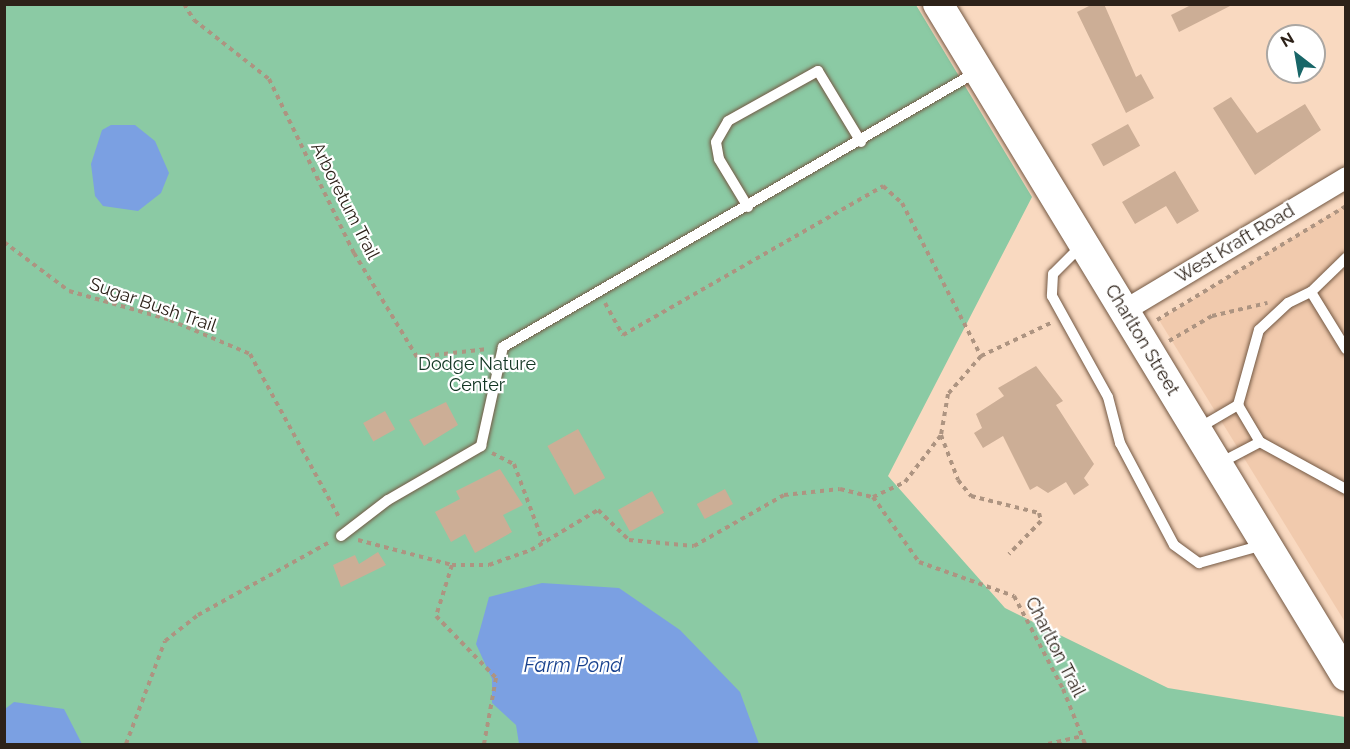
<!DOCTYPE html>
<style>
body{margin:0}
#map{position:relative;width:1350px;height:749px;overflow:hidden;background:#f9d9c0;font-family:Raleway,sans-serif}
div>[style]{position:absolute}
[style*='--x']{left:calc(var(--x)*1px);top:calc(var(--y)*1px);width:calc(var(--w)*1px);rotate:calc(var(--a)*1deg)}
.built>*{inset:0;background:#f1caad}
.green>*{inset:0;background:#8bcaa4}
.water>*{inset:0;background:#7ba0e2}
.building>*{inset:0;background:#ccae96;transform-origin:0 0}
.path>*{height:4px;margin-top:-2px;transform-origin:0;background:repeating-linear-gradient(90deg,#ad9481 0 4.5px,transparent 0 9px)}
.roads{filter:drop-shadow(0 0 2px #735843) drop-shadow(0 0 2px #735843)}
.lane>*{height:10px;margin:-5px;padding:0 5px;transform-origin:5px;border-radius:5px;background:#fff}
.street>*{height:21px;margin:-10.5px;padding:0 10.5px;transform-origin:10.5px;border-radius:10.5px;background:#fff}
.secondary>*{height:30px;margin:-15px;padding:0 15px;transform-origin:15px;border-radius:15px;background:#fff}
span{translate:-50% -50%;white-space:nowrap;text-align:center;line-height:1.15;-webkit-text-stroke:4.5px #fff;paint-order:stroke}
.street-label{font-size:18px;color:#2d2219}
.park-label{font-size:18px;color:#123623}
.water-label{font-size:20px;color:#18418d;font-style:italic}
.frame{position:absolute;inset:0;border:6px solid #2d2219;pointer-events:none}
.north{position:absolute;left:1266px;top:24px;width:60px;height:60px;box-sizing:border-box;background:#fff;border:2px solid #aba7a3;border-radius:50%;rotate:329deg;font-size:16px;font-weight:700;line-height:24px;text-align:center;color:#2d2219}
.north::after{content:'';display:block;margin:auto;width:21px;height:27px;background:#186668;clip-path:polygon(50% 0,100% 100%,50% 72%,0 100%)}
</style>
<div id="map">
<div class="built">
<i style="clip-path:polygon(1345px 205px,1345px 622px,1159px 320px)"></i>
</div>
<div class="green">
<i style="clip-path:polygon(4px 5px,916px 5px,1032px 197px,888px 476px,1005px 608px,1168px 688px,1345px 717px,1345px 744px,5px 744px)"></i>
</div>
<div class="water">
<i style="clip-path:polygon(111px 125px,135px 125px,155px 141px,169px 173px,161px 193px,138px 211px,103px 206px,95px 196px,91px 164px,102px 130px)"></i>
<i style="clip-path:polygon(542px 583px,619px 588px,680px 630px,740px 692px,759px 744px,519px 744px,516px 725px,492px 703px,492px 679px,476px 644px,489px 597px)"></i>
<i style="clip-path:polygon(14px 702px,64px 709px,82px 744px,5px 744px,5px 709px)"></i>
</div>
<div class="building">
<i style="clip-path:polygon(1093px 4px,1104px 4px,1136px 77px,1141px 74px,1154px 98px,1126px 113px,1077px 12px)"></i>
<i style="clip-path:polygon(1193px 4px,1234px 4px,1179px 32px,1171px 15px)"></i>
<i style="clip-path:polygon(1231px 97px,1257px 133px,1305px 104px,1321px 130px,1255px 175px,1213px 108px)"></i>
<i style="left:1128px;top:124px;width:25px;height:42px;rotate:61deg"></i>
<i style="clip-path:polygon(1175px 171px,1199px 211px,1177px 224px,1166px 206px,1135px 224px,1122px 202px)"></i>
<i style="clip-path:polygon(1036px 366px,1063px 401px,1056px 405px,1094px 464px,1084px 478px,1089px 485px,1074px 495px,1066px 482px,1048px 493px,1037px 486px,1030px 490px,1003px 436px,983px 448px,974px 433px,982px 428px,976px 414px,1004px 396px,998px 388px)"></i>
<i style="clip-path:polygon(446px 402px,458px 425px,424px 446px,409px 420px)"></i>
<i style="left:385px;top:411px;width:21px;height:25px;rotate:61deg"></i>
<i style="left:578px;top:429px;width:56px;height:35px;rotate:61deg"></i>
<i style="clip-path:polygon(500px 469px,523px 505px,503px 515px,512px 532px,475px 553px,465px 534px,451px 542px,435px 512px,460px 499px,456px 491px)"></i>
<i style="left:725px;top:489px;width:17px;height:32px;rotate:62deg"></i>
<i style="left:652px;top:491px;width:25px;height:39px;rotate:61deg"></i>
<i style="clip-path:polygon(378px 552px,386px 565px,341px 587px,333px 565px,355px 555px,359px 564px)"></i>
</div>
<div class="path">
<i style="--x:184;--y:4;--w:19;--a:58"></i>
<i style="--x:194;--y:20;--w:95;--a:38.2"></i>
<i style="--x:269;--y:79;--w:194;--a:64"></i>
<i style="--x:354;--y:253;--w:122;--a:58.8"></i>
<i style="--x:417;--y:357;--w:71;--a:-6.4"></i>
<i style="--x:4;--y:242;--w:81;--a:37"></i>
<i style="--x:69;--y:291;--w:105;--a:16"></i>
<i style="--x:170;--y:320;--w:87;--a:23"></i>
<i style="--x:250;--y:354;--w:188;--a:61.4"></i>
<i style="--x:605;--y:303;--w:37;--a:61"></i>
<i style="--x:623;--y:335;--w:300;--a:-29.8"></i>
<i style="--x:883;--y:186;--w:25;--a:42"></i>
<i style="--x:902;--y:203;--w:172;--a:62.7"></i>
<i style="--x:981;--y:356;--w:80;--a:-25.3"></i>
<i style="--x:1157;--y:320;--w:221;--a:-31.1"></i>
<i style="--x:1169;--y:341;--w:50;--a:-30.2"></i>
<i style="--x:1212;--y:316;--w:57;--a:-13.3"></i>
<i style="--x:981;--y:356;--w:50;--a:131"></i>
<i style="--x:948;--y:394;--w:42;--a:99.7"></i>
<i style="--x:941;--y:435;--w:48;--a:69.3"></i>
<i style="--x:958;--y:480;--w:21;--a:51"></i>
<i style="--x:971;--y:496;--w:70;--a:14"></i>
<i style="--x:1039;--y:513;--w:8;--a:76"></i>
<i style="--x:1041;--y:521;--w:46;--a:134.1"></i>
<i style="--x:492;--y:453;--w:25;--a:27"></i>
<i style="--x:514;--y:464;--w:83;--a:69.6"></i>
<i style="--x:873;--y:497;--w:80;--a:54.7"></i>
<i style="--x:919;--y:562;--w:101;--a:19.7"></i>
<i style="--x:1014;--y:596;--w:105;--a:62.2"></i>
<i style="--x:1063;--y:689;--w:59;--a:68.2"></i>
<i style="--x:358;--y:540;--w:97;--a:14.9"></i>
<i style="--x:452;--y:565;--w:53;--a:107.4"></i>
<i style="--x:436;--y:616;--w:86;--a:45.9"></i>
<i style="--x:496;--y:678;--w:67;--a:100.3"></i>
<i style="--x:452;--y:565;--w:37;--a:0"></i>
<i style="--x:489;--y:565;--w:45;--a:-19.7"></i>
<i style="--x:531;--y:550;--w:78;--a:-30.8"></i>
<i style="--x:598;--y:510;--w:43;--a:44.1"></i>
<i style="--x:629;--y:540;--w:65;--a:5.3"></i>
<i style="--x:694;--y:546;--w:103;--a:-29.5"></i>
<i style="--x:784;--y:495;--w:56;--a:-6.1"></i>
<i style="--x:840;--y:489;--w:34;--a:14"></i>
<i style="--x:873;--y:497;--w:35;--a:-25"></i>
<i style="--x:905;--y:482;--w:59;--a:-52.5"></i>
<i style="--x:126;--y:744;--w:110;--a:-69.3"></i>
<i style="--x:165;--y:641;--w:42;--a:-38.2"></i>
<i style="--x:198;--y:615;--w:149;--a:-29"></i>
<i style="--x:1048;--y:744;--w:35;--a:-13"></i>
</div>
<div class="roads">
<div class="lane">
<i style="--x:748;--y:207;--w:56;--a:-121.1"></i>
<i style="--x:719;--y:159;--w:17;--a:-100"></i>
<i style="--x:716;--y:142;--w:24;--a:-60"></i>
<i style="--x:728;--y:121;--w:103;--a:-29.1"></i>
<i style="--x:818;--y:71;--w:83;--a:58.8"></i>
<i style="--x:1083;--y:244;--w:42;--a:135"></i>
<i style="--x:1053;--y:274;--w:22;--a:93"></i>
<i style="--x:1052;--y:296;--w:115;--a:61"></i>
<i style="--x:1108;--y:397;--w:48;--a:75.4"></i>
<i style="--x:1120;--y:443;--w:115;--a:62.1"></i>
<i style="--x:1174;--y:545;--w:31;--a:36"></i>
<i style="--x:1199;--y:563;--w:66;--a:-15.7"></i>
<i style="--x:1311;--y:292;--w:49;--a:-44.2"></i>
<i style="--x:1238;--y:405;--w:43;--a:59.3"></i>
<i style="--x:1260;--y:442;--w:98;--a:28.7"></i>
<i style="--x:1197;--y:429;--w:48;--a:-30.3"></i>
<i style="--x:1238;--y:405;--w:78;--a:-74.4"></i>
<i style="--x:1259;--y:330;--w:40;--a:-43"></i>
<i style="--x:1288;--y:303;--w:25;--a:-26"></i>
<i style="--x:1311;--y:292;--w:67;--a:58.4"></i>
<i style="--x:1220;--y:463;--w:45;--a:-27.7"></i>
<i style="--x:341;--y:536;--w:59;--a:-37.5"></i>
<i style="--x:388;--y:500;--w:108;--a:-30.1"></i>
<i style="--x:481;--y:446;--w:101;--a:-77.5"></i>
<i style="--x:503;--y:347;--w:549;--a:-30.16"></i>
</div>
<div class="street">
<i style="--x:1124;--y:310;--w:259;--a:-30.9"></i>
</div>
<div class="secondary">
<i style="--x:938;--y:4;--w:786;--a:58.74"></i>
</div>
</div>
<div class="street-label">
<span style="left:345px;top:201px;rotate:63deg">Arboretum Trail</span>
<span style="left:1235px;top:244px;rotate:-31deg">West Kraft Road</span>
<span style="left:153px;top:305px;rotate:19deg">Sugar Bush Trail</span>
<span style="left:1142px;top:340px;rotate:59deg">Charlton Street</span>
<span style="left:1055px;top:647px;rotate:63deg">Charlton Trail</span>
</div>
<div class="park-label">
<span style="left:477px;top:375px">Dodge Nature<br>Center</span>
</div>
<div class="water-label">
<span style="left:573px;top:665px">Farm Pond</span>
</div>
<div class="frame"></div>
<div class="north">N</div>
</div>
